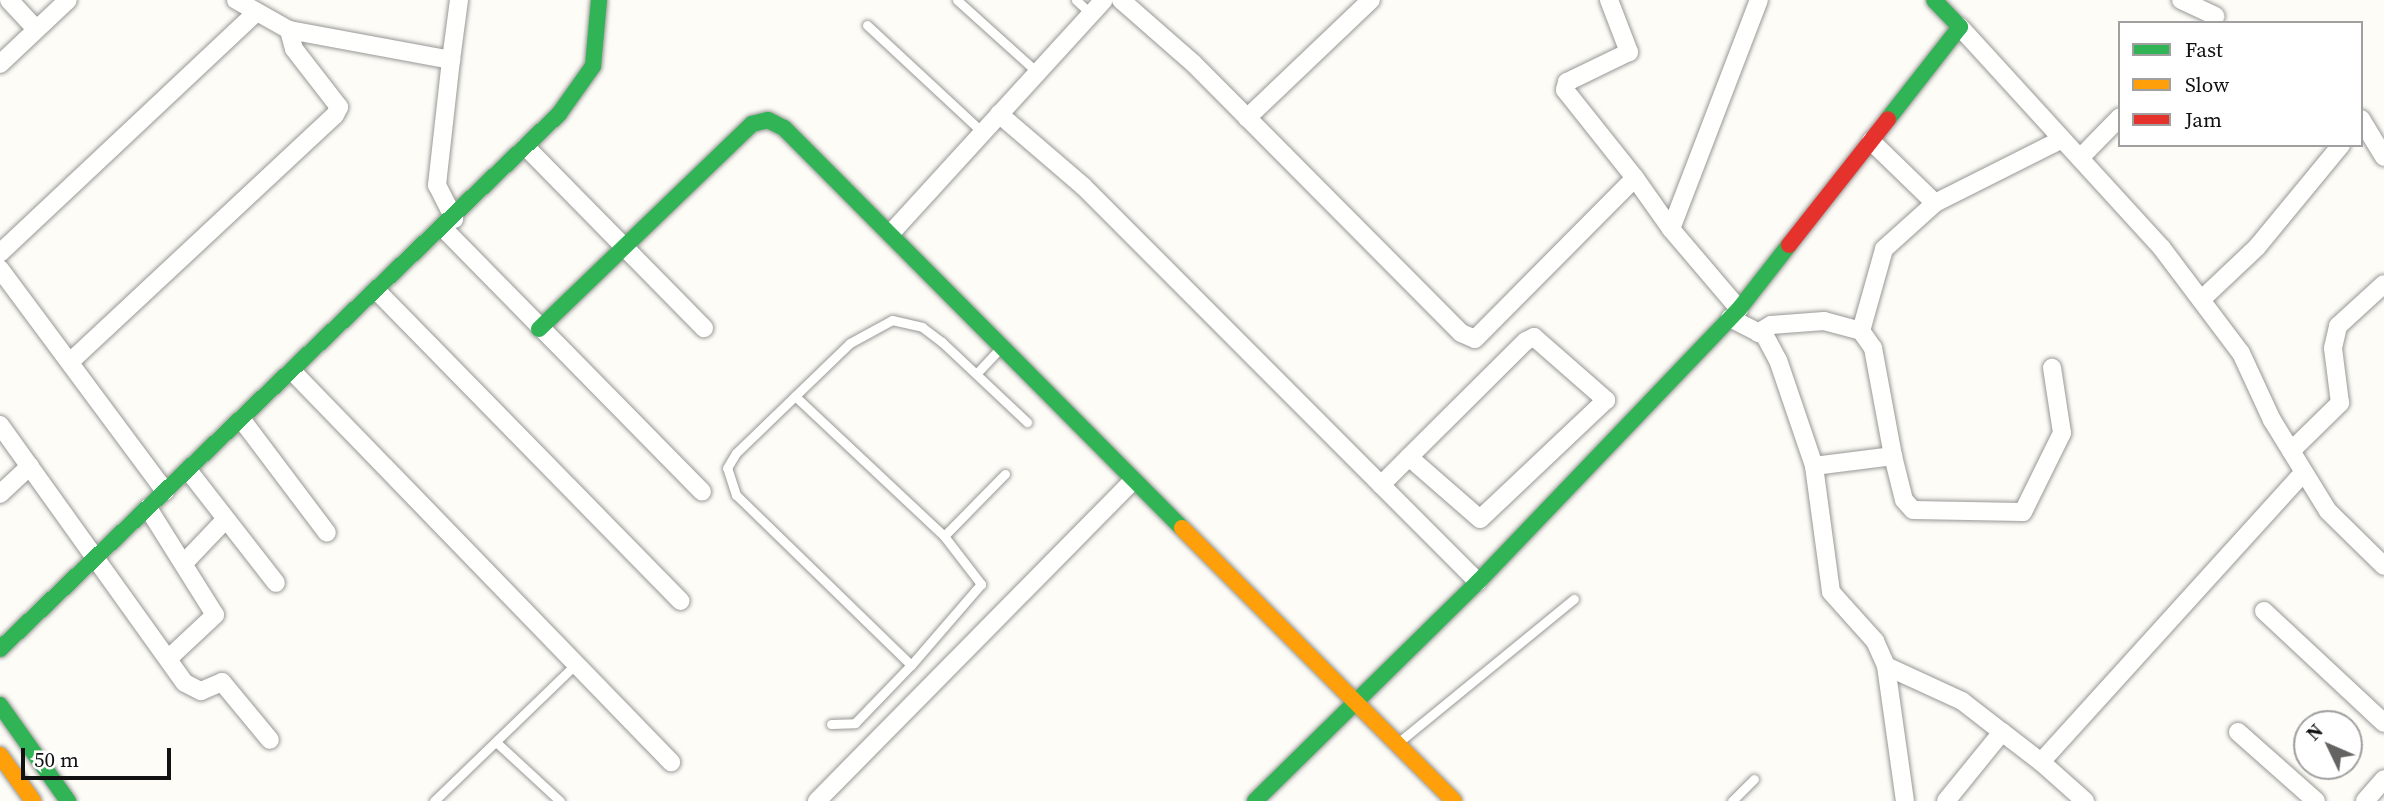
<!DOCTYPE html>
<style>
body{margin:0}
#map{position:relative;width:2384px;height:801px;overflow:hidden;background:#fdfcf7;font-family:"Source Serif 4",serif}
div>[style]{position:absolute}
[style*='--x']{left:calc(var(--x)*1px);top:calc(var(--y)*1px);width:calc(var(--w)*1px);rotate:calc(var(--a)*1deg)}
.roads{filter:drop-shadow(0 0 2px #979795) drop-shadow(0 0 2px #979795)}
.lane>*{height:9px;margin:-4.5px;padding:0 4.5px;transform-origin:4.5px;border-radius:4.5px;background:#fffffe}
.street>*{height:18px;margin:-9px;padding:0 9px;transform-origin:9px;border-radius:9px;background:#fffffe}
.fast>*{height:16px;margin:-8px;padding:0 8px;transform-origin:8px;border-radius:8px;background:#30b455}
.slow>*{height:16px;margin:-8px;padding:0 8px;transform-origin:8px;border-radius:8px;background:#ff9f0a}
.jam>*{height:16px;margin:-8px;padding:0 8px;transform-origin:8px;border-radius:8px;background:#e5322d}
span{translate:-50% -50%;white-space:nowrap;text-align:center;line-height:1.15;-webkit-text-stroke:7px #fff;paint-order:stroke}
.legend{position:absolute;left:2118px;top:21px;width:245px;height:126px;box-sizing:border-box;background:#fff;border:2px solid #a0a0a0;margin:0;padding:9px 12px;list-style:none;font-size:21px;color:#111}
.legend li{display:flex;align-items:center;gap:14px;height:35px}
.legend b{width:35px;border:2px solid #a0a0a0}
.north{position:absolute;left:2293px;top:710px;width:70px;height:70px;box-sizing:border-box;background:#fff;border:2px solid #a0a0a0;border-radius:50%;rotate:314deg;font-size:19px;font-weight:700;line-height:28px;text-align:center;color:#111}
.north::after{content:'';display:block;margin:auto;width:24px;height:32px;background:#646362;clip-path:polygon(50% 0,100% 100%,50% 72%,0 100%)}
.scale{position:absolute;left:21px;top:748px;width:150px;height:32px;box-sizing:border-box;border:4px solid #111;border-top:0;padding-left:9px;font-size:21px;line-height:24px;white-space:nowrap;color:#111;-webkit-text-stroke:5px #fff;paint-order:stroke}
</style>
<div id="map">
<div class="roads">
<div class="lane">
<i style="--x:957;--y:0;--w:108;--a:42"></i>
<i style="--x:1076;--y:0;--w:21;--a:43"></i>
<i style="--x:867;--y:25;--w:157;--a:42.9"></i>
<i style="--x:977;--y:373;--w:34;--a:-47"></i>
<i style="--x:795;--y:396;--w:204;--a:43.2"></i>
<i style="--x:944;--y:536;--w:61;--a:52.4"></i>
<i style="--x:981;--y:584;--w:107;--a:130.8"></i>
<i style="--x:944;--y:536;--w:87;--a:-45.5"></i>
<i style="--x:831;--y:724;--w:24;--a:-2"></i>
<i style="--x:855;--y:723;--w:81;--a:-46"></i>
<i style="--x:911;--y:665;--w:244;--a:-135.8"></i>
<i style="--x:736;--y:495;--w:28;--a:-108"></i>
<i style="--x:727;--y:468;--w:17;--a:-59"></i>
<i style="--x:736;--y:453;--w:158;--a:-44"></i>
<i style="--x:850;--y:343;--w:48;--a:-28.7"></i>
<i style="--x:892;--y:320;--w:31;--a:13"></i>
<i style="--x:922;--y:327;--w:25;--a:37"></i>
<i style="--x:942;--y:342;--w:117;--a:43.3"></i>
<i style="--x:496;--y:742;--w:87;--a:42.7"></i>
<i style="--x:1399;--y:742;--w:226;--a:-39.3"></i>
<i style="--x:434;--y:801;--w:194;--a:-44"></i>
<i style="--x:1732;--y:801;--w:31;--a:-45"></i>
</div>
<div class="street">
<i style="--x:9;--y:0;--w:40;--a:47"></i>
<i style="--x:236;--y:0;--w:61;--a:29.5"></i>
<i style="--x:289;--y:30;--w:165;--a:10.5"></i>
<i style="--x:451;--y:60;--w:126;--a:96.4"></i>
<i style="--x:437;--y:185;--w:38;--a:63"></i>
<i style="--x:1121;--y:0;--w:96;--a:41.2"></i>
<i style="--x:1193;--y:63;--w:380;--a:45.2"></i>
<i style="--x:1461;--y:333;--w:15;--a:23"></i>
<i style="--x:1475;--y:339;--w:227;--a:-45.2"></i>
<i style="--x:1635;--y:178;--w:62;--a:54.8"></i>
<i style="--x:1609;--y:0;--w:56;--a:69"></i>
<i style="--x:1629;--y:52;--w:69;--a:154.2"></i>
<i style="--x:1567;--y:82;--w:8;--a:104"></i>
<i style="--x:1565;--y:90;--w:112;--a:51.5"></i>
<i style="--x:2181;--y:0;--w:38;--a:25"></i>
<i style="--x:1960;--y:27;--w:298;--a:47.6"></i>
<i style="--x:2161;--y:247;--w:133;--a:53"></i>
<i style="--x:2241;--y:353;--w:74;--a:65.2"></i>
<i style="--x:2272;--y:420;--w:107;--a:58.4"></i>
<i style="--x:2328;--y:511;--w:78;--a:44.5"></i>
<i style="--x:451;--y:60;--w:61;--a:-82.4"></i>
<i style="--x:0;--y:64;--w:93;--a:-43.3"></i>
<i style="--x:999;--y:114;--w:111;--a:40.6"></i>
<i style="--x:1083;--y:186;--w:559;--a:45.07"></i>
<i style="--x:1247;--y:118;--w:171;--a:-43.6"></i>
<i style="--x:2361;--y:119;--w:44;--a:58.8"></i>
<i style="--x:1871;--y:141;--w:89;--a:44.1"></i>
<i style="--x:1935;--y:203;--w:142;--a:-26.7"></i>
<i style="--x:526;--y:147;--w:254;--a:45.5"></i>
<i style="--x:2080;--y:158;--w:57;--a:-45.7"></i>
<i style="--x:444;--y:229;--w:368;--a:45.5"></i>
<i style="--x:892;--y:232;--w:314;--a:-47.6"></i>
<i style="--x:0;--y:253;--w:352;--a:-43.2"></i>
<i style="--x:0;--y:269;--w:277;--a:53.4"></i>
<i style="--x:379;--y:293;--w:431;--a:45.6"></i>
<i style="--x:2201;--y:300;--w:77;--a:-43.4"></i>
<i style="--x:2257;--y:247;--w:132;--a:-50.5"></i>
<i style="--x:1739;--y:309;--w:105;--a:-130.4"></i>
<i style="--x:1671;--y:229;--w:245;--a:-69"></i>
<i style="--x:1730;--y:318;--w:39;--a:27"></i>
<i style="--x:1765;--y:336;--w:27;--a:62"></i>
<i style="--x:1778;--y:360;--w:112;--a:71.2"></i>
<i style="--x:1814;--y:466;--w:127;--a:82.3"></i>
<i style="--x:1831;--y:592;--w:66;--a:48.1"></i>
<i style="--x:1875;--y:641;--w:27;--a:66"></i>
<i style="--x:1886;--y:666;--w:136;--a:82"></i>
<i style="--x:1861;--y:331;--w:85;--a:-74.3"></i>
<i style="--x:1884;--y:249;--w:69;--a:-42"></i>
<i style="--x:1758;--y:333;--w:15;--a:-32"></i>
<i style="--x:1771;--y:325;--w:53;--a:-4.3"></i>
<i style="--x:1824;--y:321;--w:38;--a:15"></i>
<i style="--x:1861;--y:331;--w:21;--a:55"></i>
<i style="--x:1873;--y:348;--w:110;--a:79.5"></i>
<i style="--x:70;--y:362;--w:362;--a:-43"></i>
<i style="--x:335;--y:115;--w:9;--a:-63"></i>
<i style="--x:339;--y:107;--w:73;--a:-127.8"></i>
<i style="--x:294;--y:49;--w:20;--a:-105"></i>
<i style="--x:294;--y:373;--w:542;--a:45.9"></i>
<i style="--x:242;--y:420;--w:141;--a:53"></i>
<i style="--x:0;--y:425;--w:317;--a:54.4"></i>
<i style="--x:185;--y:683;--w:18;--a:27"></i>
<i style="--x:201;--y:691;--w:23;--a:-23"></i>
<i style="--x:222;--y:682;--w:75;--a:50.4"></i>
<i style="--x:2291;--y:451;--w:69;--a:-44.4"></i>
<i style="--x:2340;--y:403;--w:55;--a:-97.3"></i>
<i style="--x:2333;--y:348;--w:23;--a:-77"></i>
<i style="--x:2338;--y:326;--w:62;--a:-42.4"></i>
<i style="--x:1814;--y:466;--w:80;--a:-7.2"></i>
<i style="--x:1893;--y:456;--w:45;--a:76"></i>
<i style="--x:1904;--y:500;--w:13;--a:48"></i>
<i style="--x:1913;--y:510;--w:110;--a:1"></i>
<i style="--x:2023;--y:512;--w:88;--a:-63.7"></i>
<i style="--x:2062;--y:433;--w:66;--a:-98.7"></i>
<i style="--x:188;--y:470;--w:143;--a:52.1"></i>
<i style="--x:1381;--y:485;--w:40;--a:-45"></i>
<i style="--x:1409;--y:457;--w:165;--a:-44.8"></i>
<i style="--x:1526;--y:341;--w:9;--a:-27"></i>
<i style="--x:1534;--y:337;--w:96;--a:41.2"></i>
<i style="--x:1606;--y:400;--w:173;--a:136.6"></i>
<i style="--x:1480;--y:519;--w:94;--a:-138.9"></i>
<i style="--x:0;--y:494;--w:41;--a:-43"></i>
<i style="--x:148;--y:508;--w:126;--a:57.9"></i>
<i style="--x:215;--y:615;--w:63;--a:136.9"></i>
<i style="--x:185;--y:562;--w:59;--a:-46.4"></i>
<i style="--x:2264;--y:611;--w:164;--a:43"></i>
<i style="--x:1886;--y:666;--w:84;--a:24.7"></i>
<i style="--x:1962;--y:701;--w:51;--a:37.8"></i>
<i style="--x:2238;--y:732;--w:104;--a:41.5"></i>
<i style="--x:817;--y:801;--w:448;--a:-45.4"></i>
<i style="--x:1946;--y:801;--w:89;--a:-50.9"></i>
<i style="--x:2002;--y:732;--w:49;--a:37.6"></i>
<i style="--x:2085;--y:801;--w:59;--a:-138.4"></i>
<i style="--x:2041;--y:762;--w:391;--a:-47.8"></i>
<i style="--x:2365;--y:801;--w:29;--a:-49"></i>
</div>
<div class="fast">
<i style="--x:1888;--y:119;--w:117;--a:-52"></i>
<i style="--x:1960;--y:27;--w:37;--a:-134"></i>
<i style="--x:539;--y:329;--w:296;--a:-43.9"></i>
<i style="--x:752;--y:124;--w:16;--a:-14"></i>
<i style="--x:768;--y:120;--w:18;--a:27"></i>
<i style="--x:784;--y:128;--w:564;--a:45.14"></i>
<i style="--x:0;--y:649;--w:774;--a:-43.74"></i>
<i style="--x:559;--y:114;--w:59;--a:-54.7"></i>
<i style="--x:593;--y:66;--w:66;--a:-84.8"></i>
<i style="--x:0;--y:705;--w:118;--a:54.7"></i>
<i style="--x:1255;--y:801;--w:313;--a:-44.5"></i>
<i style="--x:1478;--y:582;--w:378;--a:-46.3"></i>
<i style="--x:1739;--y:309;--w:81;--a:-52"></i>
</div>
<div class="slow">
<i style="--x:1182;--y:528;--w:385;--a:45.1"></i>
<i style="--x:0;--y:755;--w:57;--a:54.3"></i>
</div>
<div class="jam">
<i style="--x:1789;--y:245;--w:160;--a:-51.8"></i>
</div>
</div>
<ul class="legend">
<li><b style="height:9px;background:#30b455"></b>Fast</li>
<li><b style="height:9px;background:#ff9f0a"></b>Slow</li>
<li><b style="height:9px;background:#e5322d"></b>Jam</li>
</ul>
<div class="north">N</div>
<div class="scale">50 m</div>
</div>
